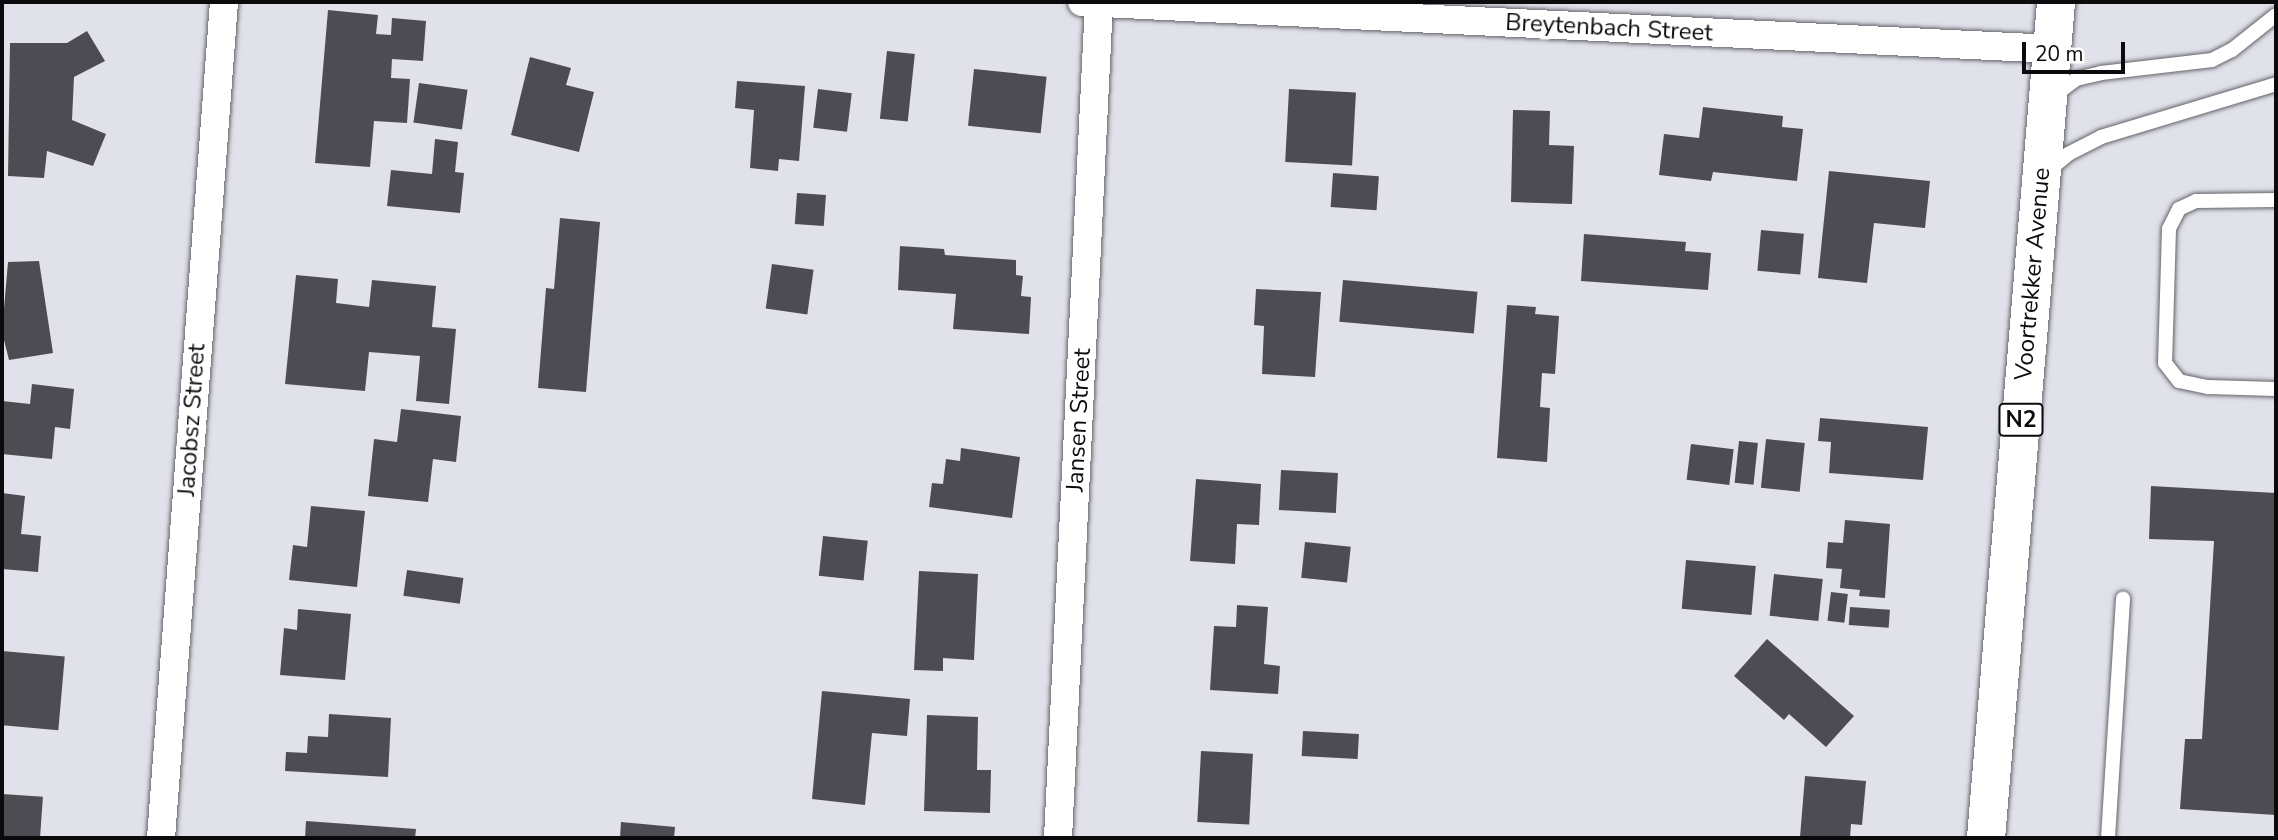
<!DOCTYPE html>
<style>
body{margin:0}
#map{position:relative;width:2278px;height:840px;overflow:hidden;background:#e0e1e9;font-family:"Nunito Sans",sans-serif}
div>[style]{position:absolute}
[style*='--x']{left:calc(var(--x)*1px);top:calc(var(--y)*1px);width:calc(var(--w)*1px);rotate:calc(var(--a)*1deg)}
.building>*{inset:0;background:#4e4c53;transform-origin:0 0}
.roads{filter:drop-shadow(0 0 2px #63646b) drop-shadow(0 0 2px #63646b)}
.service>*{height:14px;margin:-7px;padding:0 7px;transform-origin:7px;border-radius:7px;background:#fff}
.minor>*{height:28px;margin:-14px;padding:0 14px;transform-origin:14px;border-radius:14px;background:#fff}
.trunk>*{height:38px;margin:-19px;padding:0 19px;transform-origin:19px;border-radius:19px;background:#fff}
span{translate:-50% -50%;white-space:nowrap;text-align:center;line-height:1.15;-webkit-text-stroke:7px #fff;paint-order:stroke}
.shield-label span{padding:2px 5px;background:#fff;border:2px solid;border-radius:5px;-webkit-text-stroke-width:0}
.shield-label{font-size:23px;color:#0b0b0e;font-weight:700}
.street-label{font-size:24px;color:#0b0b0e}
.frame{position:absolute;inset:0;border:4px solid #0b0b0e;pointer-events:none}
.scale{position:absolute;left:2022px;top:42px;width:103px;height:32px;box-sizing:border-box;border:4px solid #0b0b0e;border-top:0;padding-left:9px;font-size:21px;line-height:24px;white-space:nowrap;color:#0b0b0e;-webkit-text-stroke:5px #fff;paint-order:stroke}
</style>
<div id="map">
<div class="building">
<i style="clip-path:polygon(328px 10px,378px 15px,376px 34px,391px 35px,392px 18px,426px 21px,423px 61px,392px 59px,391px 78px,410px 79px,407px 123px,374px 121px,370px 167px,315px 163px)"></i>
<i style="clip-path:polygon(87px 31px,105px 61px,74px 77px,72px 120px,106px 134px,93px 166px,47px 151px,44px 178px,8px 176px,10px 43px,67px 43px)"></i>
<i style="left:887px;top:51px;width:28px;height:68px;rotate:6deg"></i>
<i style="clip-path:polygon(530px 57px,571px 68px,566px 85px,594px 92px,579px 152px,511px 135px)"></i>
<i style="left:974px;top:69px;width:73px;height:57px;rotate:6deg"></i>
<i style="clip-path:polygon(737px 81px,805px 86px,799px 161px,779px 159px,778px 171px,750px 168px,754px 110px,735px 108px)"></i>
<i style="left:419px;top:83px;width:49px;height:40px;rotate:8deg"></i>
<i style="left:818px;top:89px;width:34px;height:39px;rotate:7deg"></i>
<i style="left:1289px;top:89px;width:67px;height:73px;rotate:3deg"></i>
<i style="clip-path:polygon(1703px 107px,1783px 116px,1782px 127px,1803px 129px,1797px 181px,1713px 172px,1711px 181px,1659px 175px,1664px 134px,1699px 138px)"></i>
<i style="clip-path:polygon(1513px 110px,1550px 111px,1549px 145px,1574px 146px,1572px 204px,1511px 202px)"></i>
<i style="clip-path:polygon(435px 139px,458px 142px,455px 172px,464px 173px,460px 213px,387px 206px,391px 170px,432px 174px)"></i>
<i style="clip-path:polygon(1829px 171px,1930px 181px,1925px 228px,1874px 223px,1867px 283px,1818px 278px)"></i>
<i style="left:1333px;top:173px;width:46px;height:34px;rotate:4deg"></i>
<i style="left:797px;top:193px;width:29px;height:31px;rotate:4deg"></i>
<i style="clip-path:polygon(560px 218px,600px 222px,586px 392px,538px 388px,546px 288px,554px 289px)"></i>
<i style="left:1761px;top:230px;width:43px;height:41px;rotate:5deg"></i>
<i style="clip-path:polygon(1584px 234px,1686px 242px,1685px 251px,1711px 253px,1708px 290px,1581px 281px)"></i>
<i style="clip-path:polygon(900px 246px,944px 249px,945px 255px,1016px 260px,1016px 275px,1023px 276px,1021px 296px,1031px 297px,1029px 334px,953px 329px,956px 294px,898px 290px)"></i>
<i style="clip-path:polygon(39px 261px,53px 353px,9px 360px,2px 332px,8px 262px)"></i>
<i style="left:772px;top:264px;width:42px;height:45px;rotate:8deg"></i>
<i style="clip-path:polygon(296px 275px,338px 279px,336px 303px,369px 307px,372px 280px,436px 286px,432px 327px,456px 329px,449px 404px,416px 401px,420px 356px,369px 352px,365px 391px,285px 384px)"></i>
<i style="left:1343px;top:280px;width:135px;height:42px;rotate:5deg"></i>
<i style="clip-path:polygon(1256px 289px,1321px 292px,1315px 377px,1262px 374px,1264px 326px,1254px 325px)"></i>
<i style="clip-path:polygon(1507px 305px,1536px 307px,1535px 314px,1559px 316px,1555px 374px,1542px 373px,1540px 407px,1550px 408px,1547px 462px,1497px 458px)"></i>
<i style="clip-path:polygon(32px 384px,74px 389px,70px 429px,55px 427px,52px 459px,2px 454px,2px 401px,30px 404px)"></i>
<i style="clip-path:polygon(401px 409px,461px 416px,456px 462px,433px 459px,428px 502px,368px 496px,374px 439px,397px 442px)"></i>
<i style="clip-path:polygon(1820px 418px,1928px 427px,1923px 480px,1829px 473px,1831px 442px,1818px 441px)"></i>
<i style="left:1766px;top:439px;width:39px;height:49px;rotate:6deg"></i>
<i style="left:1739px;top:441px;width:19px;height:42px;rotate:6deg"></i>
<i style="left:1691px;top:444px;width:43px;height:36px;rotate:7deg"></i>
<i style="clip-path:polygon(961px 448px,1020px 457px,1012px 518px,929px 507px,932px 483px,943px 484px,946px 459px,960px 461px)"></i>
<i style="left:1281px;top:470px;width:57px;height:40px;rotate:3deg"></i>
<i style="clip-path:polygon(1196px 479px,1261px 484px,1259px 525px,1237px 524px,1235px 564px,1190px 561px)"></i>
<i style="clip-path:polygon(2151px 486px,2276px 493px,2276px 815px,2180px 809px,2185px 739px,2202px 739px,2214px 541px,2149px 539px)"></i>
<i style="clip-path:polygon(2px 493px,25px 496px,21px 534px,41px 536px,38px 572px,2px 569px)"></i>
<i style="clip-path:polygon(311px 506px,365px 511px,357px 587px,289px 580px,293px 545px,307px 547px)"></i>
<i style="clip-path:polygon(1845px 520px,1890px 524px,1885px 598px,1859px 596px,1860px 590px,1840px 588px,1842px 569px,1826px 568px,1828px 542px,1843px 543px)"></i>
<i style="left:823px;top:536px;width:45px;height:40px;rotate:6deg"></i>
<i style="left:1305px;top:542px;width:46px;height:36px;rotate:6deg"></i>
<i style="left:1686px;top:560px;width:70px;height:49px;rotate:5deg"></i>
<i style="left:407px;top:570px;width:57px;height:26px;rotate:8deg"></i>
<i style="clip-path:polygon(919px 571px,978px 574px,974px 660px,943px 658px,943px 671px,914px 670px)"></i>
<i style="left:1774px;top:574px;width:49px;height:42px;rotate:6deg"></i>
<i style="left:1831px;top:592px;width:17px;height:29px;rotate:7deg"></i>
<i style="clip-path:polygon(1237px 605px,1268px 607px,1264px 664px,1280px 666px,1278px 694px,1210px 690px,1214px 626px,1236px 627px)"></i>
<i style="left:1850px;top:607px;width:40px;height:18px;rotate:4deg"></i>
<i style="clip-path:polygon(298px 609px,351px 614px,345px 680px,280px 675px,284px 628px,297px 630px)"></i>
<i style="clip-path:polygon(1767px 639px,1854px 716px,1826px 747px,1789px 714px,1784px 720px,1734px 676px)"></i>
<i style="left:2px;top:651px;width:63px;height:74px;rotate:5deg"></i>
<i style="clip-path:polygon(822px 691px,910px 699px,907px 736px,872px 733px,865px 805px,812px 799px)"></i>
<i style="clip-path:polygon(329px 714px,391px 718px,388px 777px,285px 771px,286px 752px,307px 753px,308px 736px,328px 737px)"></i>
<i style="clip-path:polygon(927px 715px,978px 717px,977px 770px,991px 770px,990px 813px,924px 811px)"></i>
<i style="left:1303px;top:731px;width:56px;height:25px;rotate:3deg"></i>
<i style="left:1201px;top:751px;width:52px;height:71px;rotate:3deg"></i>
<i style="clip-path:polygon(1805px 776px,1866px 781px,1862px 825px,1851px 824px,1850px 838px,1800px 837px)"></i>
<i style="left:2px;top:794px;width:41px;height:44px;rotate:4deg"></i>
<i style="clip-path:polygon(306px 821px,416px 829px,415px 838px,305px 838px)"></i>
<i style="clip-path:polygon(621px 822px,675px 827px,674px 838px,620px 838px)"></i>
</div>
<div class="roads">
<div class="service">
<i style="--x:2055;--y:95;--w:26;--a:-37"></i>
<i style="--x:2076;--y:79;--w:26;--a:-13"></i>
<i style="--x:2101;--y:73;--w:112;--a:-6.7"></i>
<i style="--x:2212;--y:60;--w:22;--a:-27"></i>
<i style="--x:2232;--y:50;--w:56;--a:-38.5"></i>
<i style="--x:2048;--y:171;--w:26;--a:-40"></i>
<i style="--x:2068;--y:154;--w:37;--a:-27"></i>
<i style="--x:2101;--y:137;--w:183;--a:-16.8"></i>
<i style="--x:2276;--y:200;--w:80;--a:179.3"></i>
<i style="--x:2196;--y:201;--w:19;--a:155"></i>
<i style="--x:2179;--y:209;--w:22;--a:117"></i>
<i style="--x:2169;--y:229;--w:134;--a:91.7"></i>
<i style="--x:2165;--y:363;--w:23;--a:52"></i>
<i style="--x:2179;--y:381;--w:30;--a:12"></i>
<i style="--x:2208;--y:387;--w:68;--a:1.7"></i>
<i style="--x:2108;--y:838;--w:240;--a:-86.4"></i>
</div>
<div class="minor">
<i style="--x:1082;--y:2;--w:972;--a:2.77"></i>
<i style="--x:161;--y:838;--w:838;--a:-85.69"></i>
<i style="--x:1058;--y:838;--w:837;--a:-87.19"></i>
</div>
<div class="trunk">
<i style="--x:1986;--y:838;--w:839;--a:-85.21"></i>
</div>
</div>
<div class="shield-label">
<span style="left:2021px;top:420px">N2</span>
</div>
<div class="street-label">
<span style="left:1609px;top:28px;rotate:3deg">Breytenbach Street</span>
<span style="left:2033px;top:274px;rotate:-85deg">Voortrekker Avenue</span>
<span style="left:192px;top:420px;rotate:-86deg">Jacobsz Street</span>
<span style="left:1079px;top:420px;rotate:-87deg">Jansen Street</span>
</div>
<div class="frame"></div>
<div class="scale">20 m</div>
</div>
